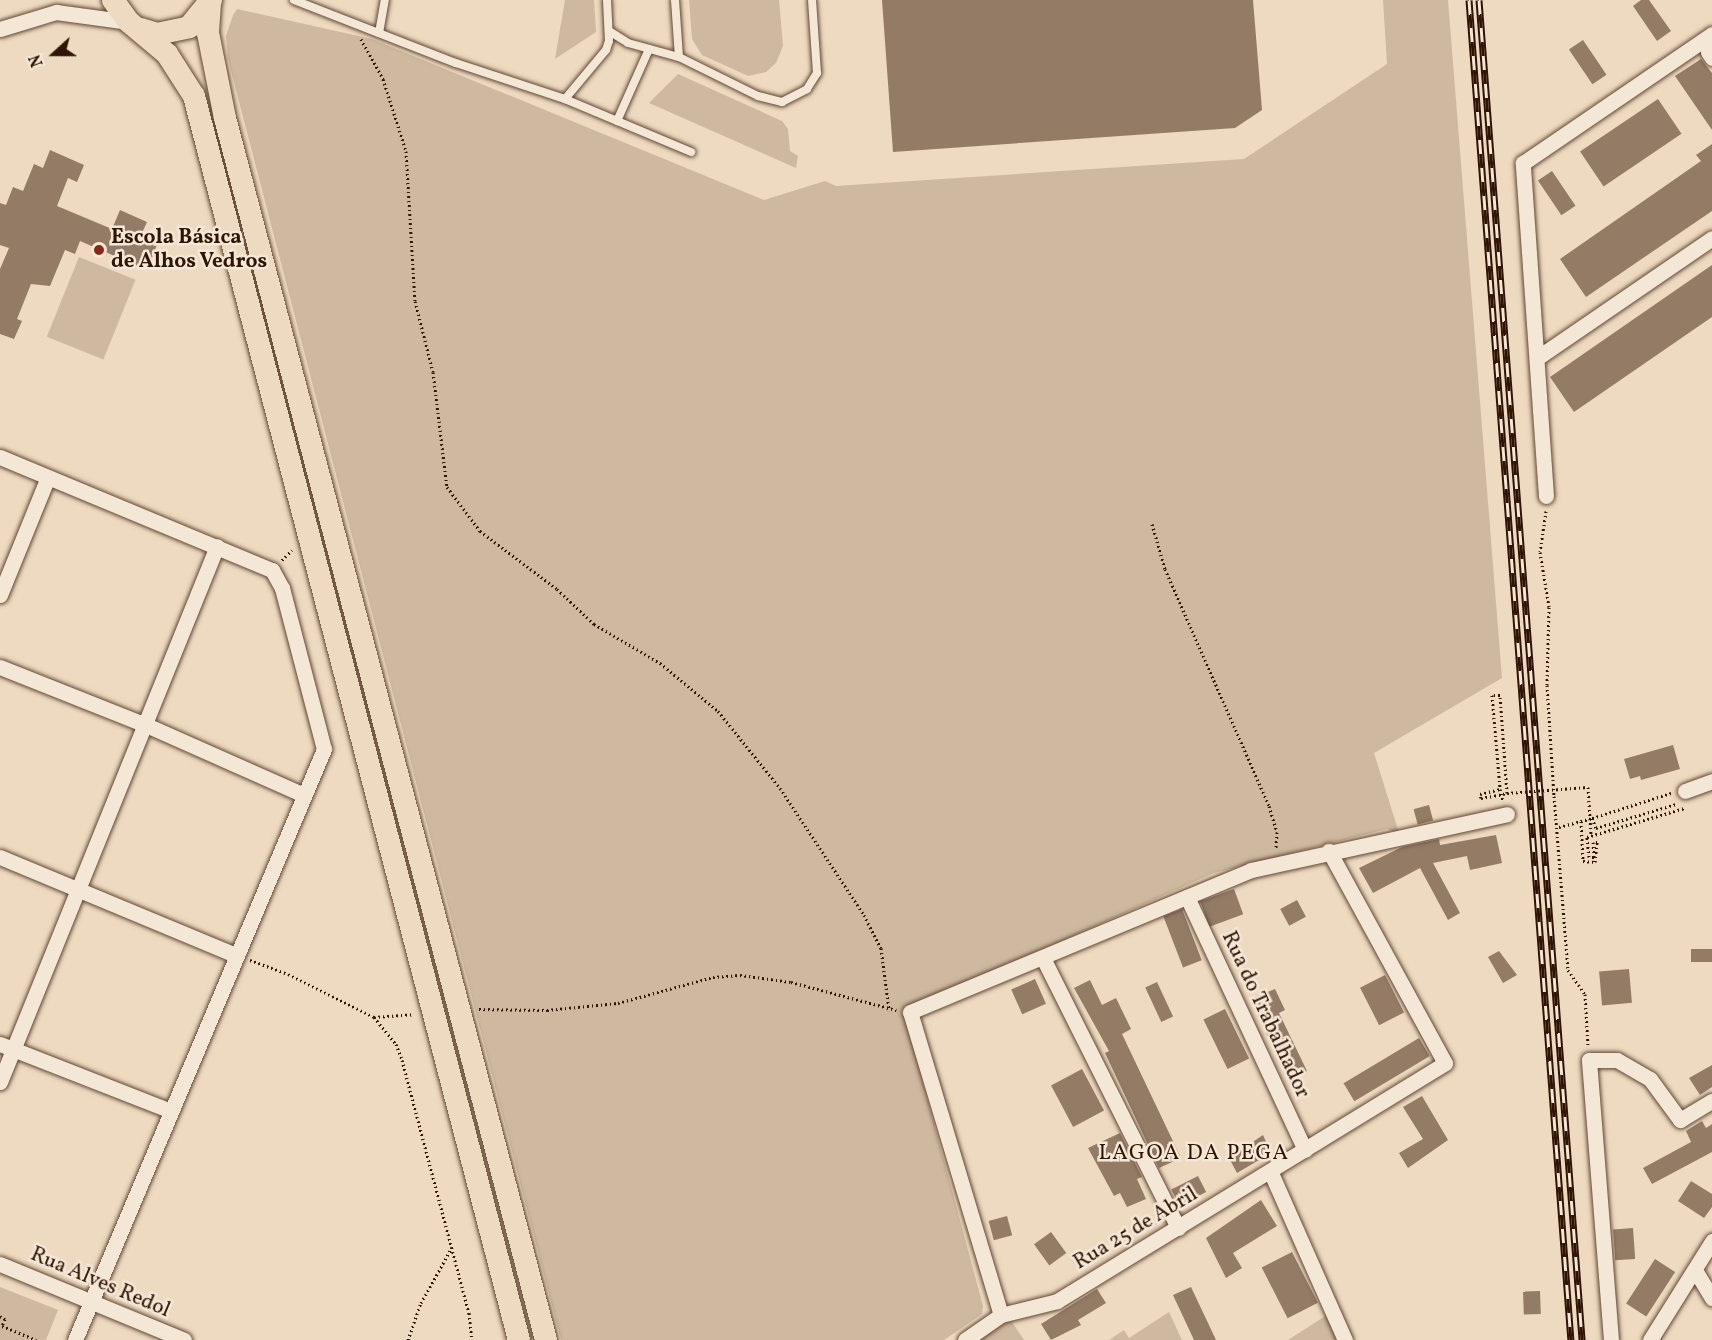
<!DOCTYPE html>
<meta charset="utf-8">
<style>
body{margin:0}
#map{position:relative;width:1712px;height:1340px;overflow:hidden;background:#eedac0;font-family:Vollkorn,serif}
div>[style]{position:absolute}
[style*='--x']{left:calc(var(--x)*1px);top:calc(var(--y)*1px);width:calc(var(--w)*1px);rotate:calc(var(--a)*1deg)}
.green>*{inset:0;background:#ceb8a0;transform-origin:0 0}
.building>*{inset:0;background:#937b66;transform-origin:0 0}
.path>*{height:3px;margin-top:-1.5px;transform-origin:0;background:repeating-linear-gradient(90deg,#301404 0 1.5px,transparent 0 4.5px)}
.roads{filter:drop-shadow(0 0 2px #604633) drop-shadow(0 0 2px #604633)}
.lane>*{height:8px;margin:-4px;padding:0 4px;transform-origin:4px;border-radius:4px;background:#f4e7d6}
.street>*{height:15px;margin:-7.5px;padding:0 7.5px;transform-origin:7.5px;border-radius:7.5px;background:#f4e7d6}
.primary>*{height:22px;margin:-11px;padding:0 11px;transform-origin:11px;border-radius:11px;background:#eedac0}
.rail>*{height:7px;margin-top:-3.5px;transform-origin:0;background:repeating-linear-gradient(90deg,#f4e7d6 0 14px,#301404 0 28px);box-sizing:border-box;border-block:2px solid #301404}
.path-bridge>*{height:3px;margin-top:-1.5px;transform-origin:0;background:repeating-linear-gradient(90deg,#301404 0 1.5px,transparent 0 4.5px)}
.dots>*{width:16px;height:16px;translate:-50% -50%;box-sizing:border-box;border:3px solid #f4e7d6;border-radius:50%}
span{translate:-50% -50%;white-space:nowrap;text-align:center;line-height:1.15;-webkit-text-stroke:5px #f4e7d6;paint-order:stroke}
.poi-label{font-size:21px;color:#301404;font-weight:700}
.left{translate:0 -50%;text-align:left}
.street-label{font-size:21px;color:#301404}
.neighbourhood-label{font-size:22px;color:#301404;letter-spacing:1.5px}
.north{position:absolute;left:24px;top:24px;width:60px;height:60px;-webkit-text-stroke:4px #f4e7d6;paint-order:stroke;rotate:249deg;font-size:16px;font-weight:700;line-height:24px;text-align:center;color:#301404}
.north::after{content:'';display:block;margin:auto;width:21px;height:27px;background:#301404;clip-path:polygon(50% 0,100% 100%,50% 72%,0 100%)}
</style>
<div id="map">
<div class="green">
<i style="clip-path:polygon(565px 0,594px 0,596px 32px,555px 59px)"></i>
<i style="clip-path:polygon(689px 0,779px 0,783px 46px,776px 63px,766px 72px,748px 76px,702px 55px,692px 39px)"></i>
<i style="clip-path:polygon(1383px 0,1448px 0,1502px 678px,1374px 753px,1399px 833px,1387px 829px,1214px 873px,904px 1011px,983px 1306px,982px 1314px,944px 1340px,561px 1340px,228px 59px,226px 36px,233px 15px,237px 9px,372px 39px,764px 200px,825px 181px,836px 186px,1244px 159px,1387px 64px)"></i>
<i style="clip-path:polygon(678px 74px,782px 121px,788px 129px,790px 151px,798px 156px,796px 168px,649px 103px)"></i>
<i style="left:79px;top:257px;width:61px;height:86px;rotate:22deg"></i>
<i style="clip-path:polygon(0 1287px,58px 1310px,46px 1340px,0 1340px)"></i>
<i style="clip-path:polygon(1169px 1312px,1182px 1340px,1109px 1340px,1124px 1330px,1129px 1338px)"></i>
<i style="clip-path:polygon(1330px 1313px,1342px 1340px,1288px 1340px)"></i>
<i style="clip-path:polygon(999px 1321px,1012px 1322px,1024px 1340px,971px 1340px)"></i>
</div>
<div class="building">
<i style="clip-path:polygon(882px 0,1253px 0,1262px 110px,1235px 128px,893px 152px)"></i>
<i style="clip-path:polygon(1641px 0,1649px 0,1671px 31px,1657px 41px,1633px 6px)"></i>
<i style="left:1583px;top:40px;width:42px;height:17px;rotate:56deg"></i>
<i style="clip-path:polygon(1701px 59px,1712px 73px,1712px 130px,1675px 76px)"></i>
<i style="left:1658px;top:99px;width:42px;height:94px;rotate:56deg"></i>
<i style="clip-path:polygon(1712px 144px,1712px 211px,1586px 297px,1560px 259px,1701px 161px,1696px 155px)"></i>
<i style="clip-path:polygon(50px 150px,84px 165px,77px 182px,68px 178px,57px 206px,112px 229px,120px 210px,147px 222px,141px 235px,158px 242px,147px 270px,80px 241px,75px 254px,65px 250px,50px 286px,31px 284px,17px 319px,22px 321px,14px 339px,0 334px,0 269px,9px 248px,0 245px,0 203px,6px 205px,13px 187px,23px 191px,34px 164px,43px 168px)"></i>
<i style="left:1552px;top:171px;width:42px;height:17px;rotate:56deg"></i>
<i style="clip-path:polygon(1712px 265px,1712px 317px,1574px 412px,1550px 377px)"></i>
<i style="clip-path:polygon(1673px 745px,1680px 769px,1641px 780px,1640px 776px,1630px 779px,1624px 759px)"></i>
<i style="left:1429px;top:805px;width:16px;height:16px;rotate:75deg"></i>
<i style="clip-path:polygon(1496px 835px,1502px 863px,1470px 870px,1467px 856px,1433px 863px,1460px 913px,1448px 920px,1420px 868px,1373px 893px,1359px 868px,1402px 847px,1439px 839px,1440px 845px)"></i>
<i style="left:1234px;top:889px;width:27px;height:36px;rotate:70deg"></i>
<i style="left:1297px;top:900px;width:19px;height:19px;rotate:62deg"></i>
<i style="left:1182px;top:909px;width:55px;height:20px;rotate:69deg"></i>
<i style="left:1712px;top:949px;width:13px;height:21px;rotate:90deg"></i>
<i style="clip-path:polygon(1499px 951px,1517px 975px,1503px 983px,1488px 957px)"></i>
<i style="left:1629px;top:969px;width:34px;height:30px;rotate:85deg"></i>
<i style="left:1385px;top:975px;width:42px;height:28px;rotate:63deg"></i>
<i style="left:1035px;top:979px;width:27px;height:26px;rotate:66deg"></i>
<i style="clip-path:polygon(1090px 980px,1102px 1005px,1116px 998px,1131px 1029px,1122px 1034px,1181px 1158px,1159px 1168px,1105px 1053px,1109px 1051px,1074px 988px)"></i>
<i style="left:1157px;top:982px;width:38px;height:13px;rotate:65deg"></i>
<i style="clip-path:polygon(1275px 989px,1285px 1010px,1279px 1013px,1307px 1071px,1290px 1082px,1250px 999px)"></i>
<i style="left:1225px;top:1009px;width:55px;height:24px;rotate:64deg"></i>
<i style="left:1419px;top:1038px;width:21px;height:88px;rotate:59deg"></i>
<i style="clip-path:polygon(1712px 1065px,1712px 1087px,1700px 1095px,1689px 1078px)"></i>
<i style="left:1082px;top:1069px;width:47px;height:35px;rotate:62deg"></i>
<i style="clip-path:polygon(1422px 1096px,1448px 1140px,1408px 1168px,1399px 1153px,1423px 1139px,1403px 1107px)"></i>
<i style="clip-path:polygon(1702px 1121px,1706px 1128px,1712px 1124px,1712px 1152px,1652px 1184px,1643px 1168px,1691px 1142px,1686px 1131px)"></i>
<i style="clip-path:polygon(1120px 1133px,1142px 1177px,1137px 1179px,1146px 1199px,1127px 1207px,1120px 1193px,1114px 1196px,1088px 1148px)"></i>
<i style="clip-path:polygon(1263px 1135px,1271px 1153px,1237px 1173px,1229px 1158px)"></i>
<i style="left:1198px;top:1176px;width:18px;height:30px;rotate:63deg"></i>
<i style="clip-path:polygon(1691px 1181px,1712px 1194px,1712px 1207px,1704px 1218px,1678px 1201px)"></i>
<i style="clip-path:polygon(1261px 1200px,1277px 1226px,1233px 1253px,1242px 1268px,1226px 1278px,1206px 1238px)"></i>
<i style="left:1007px;top:1216px;width:20px;height:19px;rotate:75deg"></i>
<i style="left:1633px;top:1228px;width:31px;height:20px;rotate:86deg"></i>
<i style="left:1051px;top:1232px;width:26px;height:21px;rotate:54deg"></i>
<i style="left:1292px;top:1252px;width:57px;height:34px;rotate:63deg"></i>
<i style="left:1655px;top:1259px;width:24px;height:53px;rotate:33deg"></i>
<i style="clip-path:polygon(1191px 1287px,1216px 1340px,1194px 1340px,1173px 1295px)"></i>
<i style="clip-path:polygon(1097px 1289px,1106px 1303px,1078px 1320px,1081px 1325px,1051px 1340px,1041px 1324px)"></i>
<i style="left:1540px;top:1291px;width:23px;height:17px;rotate:88deg"></i>
</div>
<div class="path">
<i style="--x:361;--y:39;--w:46;--a:61.2"></i>
<i style="--x:383;--y:79;--w:76;--a:72.3"></i>
<i style="--x:406;--y:151;--w:150;--a:86.6"></i>
<i style="--x:415;--y:301;--w:73;--a:75.8"></i>
<i style="--x:433;--y:372;--w:116;--a:83.1"></i>
<i style="--x:447;--y:487;--w:55;--a:53.1"></i>
<i style="--x:480;--y:531;--w:96;--a:37"></i>
<i style="--x:557;--y:589;--w:51;--a:43.4"></i>
<i style="--x:594;--y:624;--w:77;--a:30.6"></i>
<i style="--x:660;--y:663;--w:75;--a:39.6"></i>
<i style="--x:718;--y:711;--w:99;--a:51.2"></i>
<i style="--x:780;--y:788;--w:152;--a:56.5"></i>
<i style="--x:864;--y:915;--w:37;--a:63"></i>
<i style="--x:881;--y:948;--w:63;--a:82.6"></i>
<i style="--x:1546;--y:511;--w:41;--a:98.3"></i>
<i style="--x:1540;--y:552;--w:56;--a:80.7"></i>
<i style="--x:1549;--y:607;--w:78;--a:91.5"></i>
<i style="--x:1547;--y:685;--w:111;--a:86.4"></i>
<i style="--x:1554;--y:796;--w:175;--a:85.4"></i>
<i style="--x:1568;--y:970;--w:29;--a:55"></i>
<i style="--x:1585;--y:994;--w:52;--a:86.7"></i>
<i style="--x:1152;--y:524;--w:47;--a:73.9"></i>
<i style="--x:1165;--y:569;--w:259;--a:66.3"></i>
<i style="--x:1269;--y:806;--w:27;--a:73"></i>
<i style="--x:1277;--y:832;--w:16;--a:94"></i>
<i style="--x:282;--y:560;--w:14;--a:-45"></i>
<i style="--x:1671;--y:793;--w:83;--a:162.4"></i>
<i style="--x:1592;--y:818;--w:11;--a:68"></i>
<i style="--x:1596;--y:828;--w:84;--a:-16.7"></i>
<i style="--x:1481;--y:798;--w:22;--a:-10"></i>
<i style="--x:1503;--y:794;--w:4;--a:-14"></i>
<i style="--x:1507;--y:793;--w:98;--a:-94.1"></i>
<i style="--x:1500;--y:695;--w:8;--a:180"></i>
<i style="--x:1492;--y:695;--w:94;--a:85.1"></i>
<i style="--x:1500;--y:789;--w:12;--a:76"></i>
<i style="--x:1481;--y:798;--w:4;--a:-104"></i>
<i style="--x:1480;--y:794;--w:21;--a:-14"></i>
<i style="--x:1581;--y:821;--w:40;--a:87.1"></i>
<i style="--x:1583;--y:861;--w:12;--a:5"></i>
<i style="--x:1595;--y:862;--w:20;--a:-84"></i>
<i style="--x:1597;--y:842;--w:4;--a:180"></i>
<i style="--x:1593;--y:842;--w:15;--a:86"></i>
<i style="--x:1594;--y:857;--w:5;--a:180"></i>
<i style="--x:1589;--y:857;--w:20;--a:-96"></i>
<i style="--x:1587;--y:837;--w:102;--a:-16.5"></i>
<i style="--x:1559;--y:827;--w:34;--a:-15"></i>
<i style="--x:250;--y:960;--w:40;--a:20.2"></i>
<i style="--x:288;--y:974;--w:96;--a:26.6"></i>
<i style="--x:374;--y:1017;--w:39;--a:-4"></i>
<i style="--x:479;--y:1009;--w:68;--a:0.8"></i>
<i style="--x:547;--y:1010;--w:71;--a:-5.6"></i>
<i style="--x:618;--y:1003;--w:98;--a:-15.3"></i>
<i style="--x:713;--y:977;--w:27;--a:-4"></i>
<i style="--x:740;--y:975;--w:51;--a:7.8"></i>
<i style="--x:791;--y:982;--w:109;--a:14.9"></i>
<i style="--x:374;--y:1017;--w:35;--a:51"></i>
<i style="--x:396;--y:1044;--w:17;--a:69"></i>
<i style="--x:402;--y:1060;--w:262;--a:75.2"></i>
<i style="--x:469;--y:1313;--w:27;--a:84"></i>
<i style="--x:0;--y:1316;--w:6;--a:31"></i>
<i style="--x:5;--y:1319;--w:8;--a:113"></i>
<i style="--x:2;--y:1326;--w:37;--a:22"></i>
<i style="--x:408;--y:1340;--w:39;--a:-71"></i>
<i style="--x:421;--y:1303;--w:64;--a:-61"></i>
</div>
<div class="roads">
<div class="lane">
<i style="--x:294;--y:0;--w:174;--a:21.3"></i>
<i style="--x:456;--y:63;--w:115;--a:18.3"></i>
<i style="--x:565;--y:99;--w:137;--a:22.8"></i>
<i style="--x:675;--y:0;--w:57;--a:86"></i>
<i style="--x:609;--y:31;--w:22;--a:32"></i>
<i style="--x:628;--y:43;--w:53;--a:15.4"></i>
<i style="--x:679;--y:57;--w:88;--a:26.3"></i>
<i style="--x:758;--y:96;--w:25;--a:14"></i>
<i style="--x:782;--y:102;--w:28;--a:-27"></i>
<i style="--x:807;--y:89;--w:19;--a:-58"></i>
<i style="--x:817;--y:73;--w:73;--a:-93.9"></i>
<i style="--x:379;--y:33;--w:34;--a:-80"></i>
<i style="--x:565;--y:99;--w:64;--a:-50.1"></i>
<i style="--x:606;--y:50;--w:9;--a:-72"></i>
<i style="--x:609;--y:41;--w:41;--a:-92.8"></i>
<i style="--x:617;--y:121;--w:79;--a:-66"></i>
</div>
<div class="street">
<i style="--x:0;--y:29;--w:59;--a:-16.9"></i>
<i style="--x:56;--y:12;--w:74;--a:7.8"></i>
<i style="--x:1712;--y:50;--w:4;--a:153"></i>
<i style="--x:1708;--y:52;--w:7;--a:56"></i>
<i style="--x:1537;--y:358;--w:212;--a:-34.4"></i>
<i style="--x:0;--y:457;--w:295;--a:22.6"></i>
<i style="--x:272;--y:570;--w:21;--a:61"></i>
<i style="--x:282;--y:588;--w:166;--a:75.4"></i>
<i style="--x:324;--y:749;--w:641;--a:112.85"></i>
<i style="--x:1546;--y:496;--w:334;--a:-94"></i>
<i style="--x:1523;--y:163;--w:229;--a:-34.3"></i>
<i style="--x:0;--y:595;--w:127;--a:-67.9"></i>
<i style="--x:0;--y:667;--w:157;--a:21.7"></i>
<i style="--x:146;--y:725;--w:173;--a:23.9"></i>
<i style="--x:1685;--y:791;--w:29;--a:-20"></i>
<i style="--x:0;--y:857;--w:256;--a:22.6"></i>
<i style="--x:1187;--y:897;--w:279;--a:65"></i>
<i style="--x:1043;--y:958;--w:302;--a:63.4"></i>
<i style="--x:0;--y:1044;--w:184;--a:21.4"></i>
<i style="--x:0;--y:1082;--w:578;--a:-67.96"></i>
<i style="--x:1271;--y:1173;--w:183;--a:66.1"></i>
<i style="--x:0;--y:1264;--w:199;--a:22.4"></i>
<i style="--x:1695;--y:1270;--w:33;--a:59"></i>
<i style="--x:1001;--y:1315;--w:316;--a:-106.7"></i>
<i style="--x:910;--y:1012;--w:369;--a:-22.6"></i>
<i style="--x:1251;--y:870;--w:262;--a:-12.3"></i>
<i style="--x:965;--y:1340;--w:44;--a:-34.8"></i>
<i style="--x:1001;--y:1315;--w:58;--a:-14"></i>
<i style="--x:1057;--y:1301;--w:455;--a:-31.5"></i>
<i style="--x:1445;--y:1063;--w:242;--a:-118.7"></i>
<i style="--x:1611;--y:1340;--w:281;--a:-94.5"></i>
<i style="--x:1589;--y:1060;--w:28;--a:0"></i>
<i style="--x:1617;--y:1060;--w:38;--a:30"></i>
<i style="--x:1650;--y:1079;--w:51;--a:53.8"></i>
<i style="--x:1680;--y:1120;--w:37;--a:-31"></i>
<i style="--x:1650;--y:1340;--w:117;--a:-57.9"></i>
</div>
<div class="primary">
<i style="--x:113;--y:0;--w:27;--a:54"></i>
<i style="--x:129;--y:22;--w:50;--a:40.1"></i>
<i style="--x:167;--y:54;--w:50;--a:57.3"></i>
<i style="--x:194;--y:96;--w:1286;--a:75.36"></i>
<i style="--x:210;--y:3;--w:30;--a:94"></i>
<i style="--x:208;--y:33;--w:87;--a:78.7"></i>
<i style="--x:225;--y:118;--w:1263;--a:75.28"></i>
<i style="--x:141;--y:29;--w:17;--a:17"></i>
<i style="--x:157;--y:34;--w:33;--a:-12"></i>
<i style="--x:189;--y:27;--w:35;--a:-51"></i>
</div>
</div>
<div class="rail">
<i style="--x:1469;--y:0;--w:1344;--a:85.65"></i>
<i style="--x:1479;--y:0;--w:1344;--a:85.6"></i>
</div>
<div class="path-bridge">
<i style="--x:1507;--y:793;--w:81;--a:-4.2"></i>
<i style="--x:1588;--y:787;--w:48;--a:86.4"></i>
</div>
<div class="dots">
<i style="left:99px;top:250px;background:#8f2418"></i>
</div>
<div class="poi-label">
<span class="left" style="left:111px;top:250px">Escola Básica<br>de Alhos Vedros</span>
</div>
<div class="street-label">
<span style="left:1265px;top:1015px;rotate:65deg">Rua do Trabalhador</span>
<span style="left:1136px;top:1229px;rotate:-31deg">Rua 25 de Abril</span>
<span style="left:100px;top:1283px;rotate:23deg">Rua Alves Redol</span>
</div>
<div class="neighbourhood-label">
<span style="left:1194px;top:1154px">LAGOA DA PEGA</span>
</div>
<div class="north">N</div>
</div>
